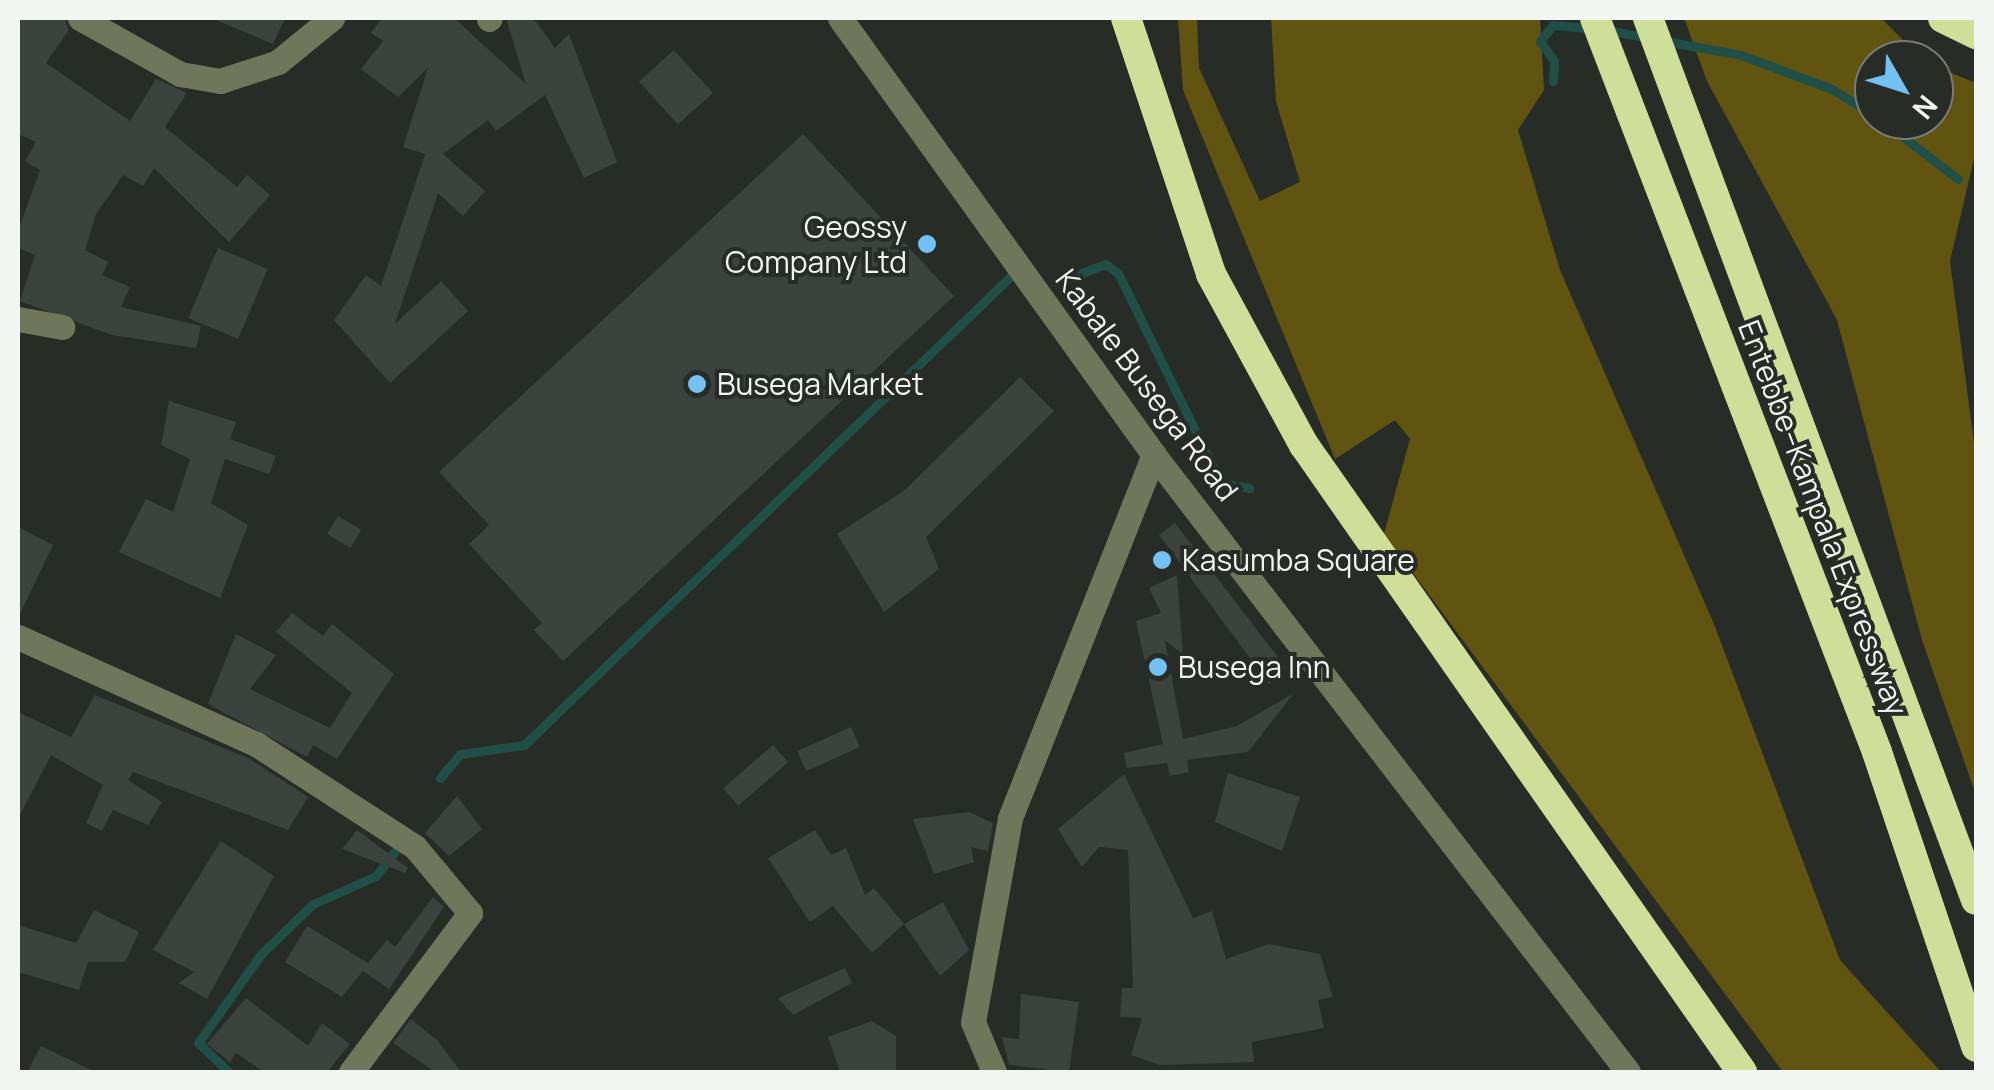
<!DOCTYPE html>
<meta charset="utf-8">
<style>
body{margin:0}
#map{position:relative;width:1994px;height:1090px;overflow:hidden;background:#282c27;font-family:Manrope,sans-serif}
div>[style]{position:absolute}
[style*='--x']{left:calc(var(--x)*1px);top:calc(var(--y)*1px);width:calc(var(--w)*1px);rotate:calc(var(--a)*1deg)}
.green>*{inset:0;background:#605410}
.stream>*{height:9px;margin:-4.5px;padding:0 4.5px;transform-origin:4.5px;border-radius:4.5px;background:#1f4f46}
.building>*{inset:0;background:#3c423e;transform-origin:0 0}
.minor>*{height:25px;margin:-12.5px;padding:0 12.5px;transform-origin:12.5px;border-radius:12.5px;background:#6f765a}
.highway>*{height:30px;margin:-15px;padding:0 15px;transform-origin:15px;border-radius:15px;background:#cfde99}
.dots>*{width:28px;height:28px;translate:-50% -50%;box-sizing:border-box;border:5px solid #282c27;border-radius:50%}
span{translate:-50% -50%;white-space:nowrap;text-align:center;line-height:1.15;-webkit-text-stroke:8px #282c27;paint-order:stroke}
.poi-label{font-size:30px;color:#f2f5f1}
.right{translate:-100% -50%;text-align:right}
.left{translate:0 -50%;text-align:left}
.street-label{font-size:30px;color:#f2f5f1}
.frame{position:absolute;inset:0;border:20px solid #f2f5f1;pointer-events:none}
.north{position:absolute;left:1854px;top:40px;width:100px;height:100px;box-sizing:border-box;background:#282c27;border:2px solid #797c78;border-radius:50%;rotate:129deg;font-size:28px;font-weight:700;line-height:40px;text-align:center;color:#f2f5f1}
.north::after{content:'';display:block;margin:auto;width:35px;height:45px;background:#73c1f5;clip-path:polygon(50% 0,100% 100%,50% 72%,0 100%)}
</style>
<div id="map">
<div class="green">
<i style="clip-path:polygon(1178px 18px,1197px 18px,1199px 68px,1260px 201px,1300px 182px,1276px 101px,1271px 18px,1540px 18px,1544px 90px,1518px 130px,1560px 270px,1714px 624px,1840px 960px,1941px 1072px,1783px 1072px,1384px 534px,1410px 439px,1395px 420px,1335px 459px,1183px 90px)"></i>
<i style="clip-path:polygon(1684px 18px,1881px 18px,1923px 60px,1874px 60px,1874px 120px,1934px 120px,1934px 66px,1976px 83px,1976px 150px,1950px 261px,1976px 458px,1976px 795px,1922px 640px,1837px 320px,1707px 81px)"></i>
</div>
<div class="stream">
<i style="--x:1606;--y:30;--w:45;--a:10.3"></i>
<i style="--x:1665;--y:41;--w:77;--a:10.4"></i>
<i style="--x:1741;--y:55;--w:97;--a:20.5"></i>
<i style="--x:1832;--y:89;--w:49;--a:31.8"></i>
<i style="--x:1553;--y:81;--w:20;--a:-87"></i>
<i style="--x:1554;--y:61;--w:24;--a:-125"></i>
<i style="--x:1540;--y:41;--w:21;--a:-51"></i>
<i style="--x:1553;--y:25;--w:38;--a:5"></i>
<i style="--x:1881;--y:120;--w:97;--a:37.5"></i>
<i style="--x:1066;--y:279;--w:42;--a:-21"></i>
<i style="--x:1105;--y:264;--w:16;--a:35"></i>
<i style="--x:1118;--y:273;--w:234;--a:63.9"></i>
<i style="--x:1221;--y:483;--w:29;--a:10"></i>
<i style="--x:440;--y:778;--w:31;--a:-50"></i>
<i style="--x:460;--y:754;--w:65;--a:-8"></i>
<i style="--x:524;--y:745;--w:679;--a:-43.93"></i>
<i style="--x:229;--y:1072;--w:42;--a:-136.9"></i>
<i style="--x:198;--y:1043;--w:109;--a:-54.7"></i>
<i style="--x:261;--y:954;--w:72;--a:-43.9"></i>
<i style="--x:313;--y:904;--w:69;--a:-24"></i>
<i style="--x:376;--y:876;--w:43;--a:-52.6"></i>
</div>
<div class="building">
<i style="clip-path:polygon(18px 18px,64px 18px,69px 30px,46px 63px,130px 121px,156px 79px,187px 93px,165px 127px,237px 187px,247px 175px,270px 195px,229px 242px,154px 168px,143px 186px,123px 175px,96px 214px,85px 250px,108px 262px,102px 275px,130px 287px,121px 307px,201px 326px,196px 348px,112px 335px,20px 301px,35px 255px,18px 248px,18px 231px,40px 170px,25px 161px,36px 142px,18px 134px)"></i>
<i style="clip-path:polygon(211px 18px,285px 18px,273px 44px)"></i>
<i style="clip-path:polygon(382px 18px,454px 18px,526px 84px,506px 18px,533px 18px,555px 48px,569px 34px,617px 162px,584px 178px,545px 95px,496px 131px,488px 120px,443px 154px,485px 191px,463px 216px,438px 193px,395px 324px,441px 281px,468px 311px,390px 383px,334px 320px,366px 275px,381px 286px,425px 154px,403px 147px,428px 68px,398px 97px,361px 69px,383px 41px,371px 33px)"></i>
<i style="left:674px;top:50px;width:58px;height:47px;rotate:48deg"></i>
<i style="clip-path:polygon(803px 134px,954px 296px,563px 661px,534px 630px,542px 623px,469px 544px,489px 525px,439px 472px)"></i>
<i style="left:218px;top:248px;width:54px;height:76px;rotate:23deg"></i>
<i style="clip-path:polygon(1020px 377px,1054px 411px,926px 537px,939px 569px,884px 612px,837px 534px,905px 490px)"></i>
<i style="clip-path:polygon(169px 401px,236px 422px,230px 439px,276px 456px,269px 474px,225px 459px,211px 503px,248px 525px,220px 598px,119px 552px,146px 499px,173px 512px,190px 459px,161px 445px)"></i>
<i style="left:338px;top:516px;width:27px;height:21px;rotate:31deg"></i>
<i style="clip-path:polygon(1175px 523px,1287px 669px,1269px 684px,1159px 535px)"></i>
<i style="clip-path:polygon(18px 527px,53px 545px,18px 618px)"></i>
<i style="clip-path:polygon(1177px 575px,1183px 655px,1165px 640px,1183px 739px,1237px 726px,1294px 693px,1248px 752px,1187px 760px,1189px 772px,1170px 776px,1167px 763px,1127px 768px,1124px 753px,1163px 744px,1136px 621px,1161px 613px,1149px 588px)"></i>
<i style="clip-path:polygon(292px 613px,323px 636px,332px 624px,394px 674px,337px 759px,313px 745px,307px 757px,208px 704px,236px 634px,276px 655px,250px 689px,330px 728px,352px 693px,276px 632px)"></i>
<i style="clip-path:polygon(95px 695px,248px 758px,308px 797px,288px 830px,133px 772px,128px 780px,162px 802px,148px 825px,113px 810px,102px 831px,86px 823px,103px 785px,51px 755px,18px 819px,18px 712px,71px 737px)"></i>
<i style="left:851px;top:727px;width:22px;height:59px;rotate:66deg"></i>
<i style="left:773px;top:745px;width:23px;height:66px;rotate:49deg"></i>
<i style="clip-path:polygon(1228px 773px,1300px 797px,1282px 851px,1215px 822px)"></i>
<i style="clip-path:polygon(1124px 774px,1193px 918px,1212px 911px,1226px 959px,1269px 944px,1320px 954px,1333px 997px,1318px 1000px,1324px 1028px,1252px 1042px,1254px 1062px,1160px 1065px,1131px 1055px,1142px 1018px,1120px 1017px,1122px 988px,1133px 988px,1128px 850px,1099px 847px,1082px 867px,1058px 829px)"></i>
<i style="clip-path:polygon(457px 796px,482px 829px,449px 856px,425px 833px)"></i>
<i style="clip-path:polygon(969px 812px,993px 823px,988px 851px,971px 847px,974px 862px,934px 874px,913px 819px)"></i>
<i style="clip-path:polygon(357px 830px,408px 868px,405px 873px,342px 849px)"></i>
<i style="clip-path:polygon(815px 830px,831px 855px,846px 848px,865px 895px,874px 888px,904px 924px,872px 953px,833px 906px,810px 922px,768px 858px)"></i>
<i style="clip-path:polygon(221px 841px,274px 876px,207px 999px,179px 983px,194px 972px,153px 950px)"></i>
<i style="clip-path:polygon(433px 897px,444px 907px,389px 989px,363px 971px,342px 997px,285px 962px,307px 926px,368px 963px,387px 940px,395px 947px)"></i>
<i style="clip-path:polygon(943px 902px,969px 950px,940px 976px,904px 924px)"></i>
<i style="clip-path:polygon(94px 910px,139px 932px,125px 962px,88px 962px,79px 990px,18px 972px,18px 925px,76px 943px)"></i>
<i style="clip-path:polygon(845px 968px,852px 983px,793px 1015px,778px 998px)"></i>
<i style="clip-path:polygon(1021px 994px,1079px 1002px,1069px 1072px,1009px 1065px,1002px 1037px,1019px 1039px)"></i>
<i style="clip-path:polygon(246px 998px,308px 1046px,322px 1023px,350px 1044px,327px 1072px,264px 1072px,236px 1053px,230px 1062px,207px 1044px)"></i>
<i style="clip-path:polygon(411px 1019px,438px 1041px,461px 1072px,435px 1072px,393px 1043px)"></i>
<i style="clip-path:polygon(872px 1021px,896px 1036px,896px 1072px,840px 1072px,828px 1037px)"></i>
<i style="clip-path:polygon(41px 1046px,95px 1072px,27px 1072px)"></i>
</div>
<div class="minor">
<i style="--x:80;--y:18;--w:115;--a:29.2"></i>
<i style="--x:180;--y:74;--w:41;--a:9.9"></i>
<i style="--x:220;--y:81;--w:61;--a:-18.1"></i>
<i style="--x:278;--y:62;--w:70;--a:-39.2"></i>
<i style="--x:840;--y:18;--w:538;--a:54.3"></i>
<i style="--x:1154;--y:455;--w:778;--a:52.47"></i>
<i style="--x:489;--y:19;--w:1;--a:-45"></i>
<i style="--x:18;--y:319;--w:45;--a:10.3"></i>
<i style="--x:18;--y:637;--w:261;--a:24.2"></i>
<i style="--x:256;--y:744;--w:189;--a:32.9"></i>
<i style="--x:415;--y:847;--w:86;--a:50.2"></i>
<i style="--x:470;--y:913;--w:199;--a:126.8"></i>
<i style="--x:994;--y:1072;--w:54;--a:-112.8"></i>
<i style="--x:973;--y:1022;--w:207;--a:-79.7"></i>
<i style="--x:1010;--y:818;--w:391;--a:-68.4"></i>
</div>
<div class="highway">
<i style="--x:1126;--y:18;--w:270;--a:71.6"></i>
<i style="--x:1211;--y:274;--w:195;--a:61.5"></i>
<i style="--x:1304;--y:445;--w:765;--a:55.06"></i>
<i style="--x:1595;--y:18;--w:786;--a:68.98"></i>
<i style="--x:1877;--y:752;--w:311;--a:71.4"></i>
<i style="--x:1648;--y:18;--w:941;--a:69.6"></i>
<i style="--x:1943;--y:18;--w:37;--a:26"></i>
</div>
<div class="dots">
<i style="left:927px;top:244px;background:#73c1f5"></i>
<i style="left:697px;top:384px;background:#73c1f5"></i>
<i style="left:1162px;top:560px;background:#73c1f5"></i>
<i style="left:1158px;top:667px;background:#73c1f5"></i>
</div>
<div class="poi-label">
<span class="right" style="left:907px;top:244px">Geossy<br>Company Ltd</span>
<span class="left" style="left:717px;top:384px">Busega Market</span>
<span class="left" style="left:1182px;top:560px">Kasumba Square</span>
<span class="left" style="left:1178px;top:667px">Busega Inn</span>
</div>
<div class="street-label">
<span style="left:1147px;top:385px;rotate:53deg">Kabale Busega Road</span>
<span style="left:1823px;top:518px;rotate:69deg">Entebbe–Kampala Expressway</span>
</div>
<div class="frame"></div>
<div class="north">N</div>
</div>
